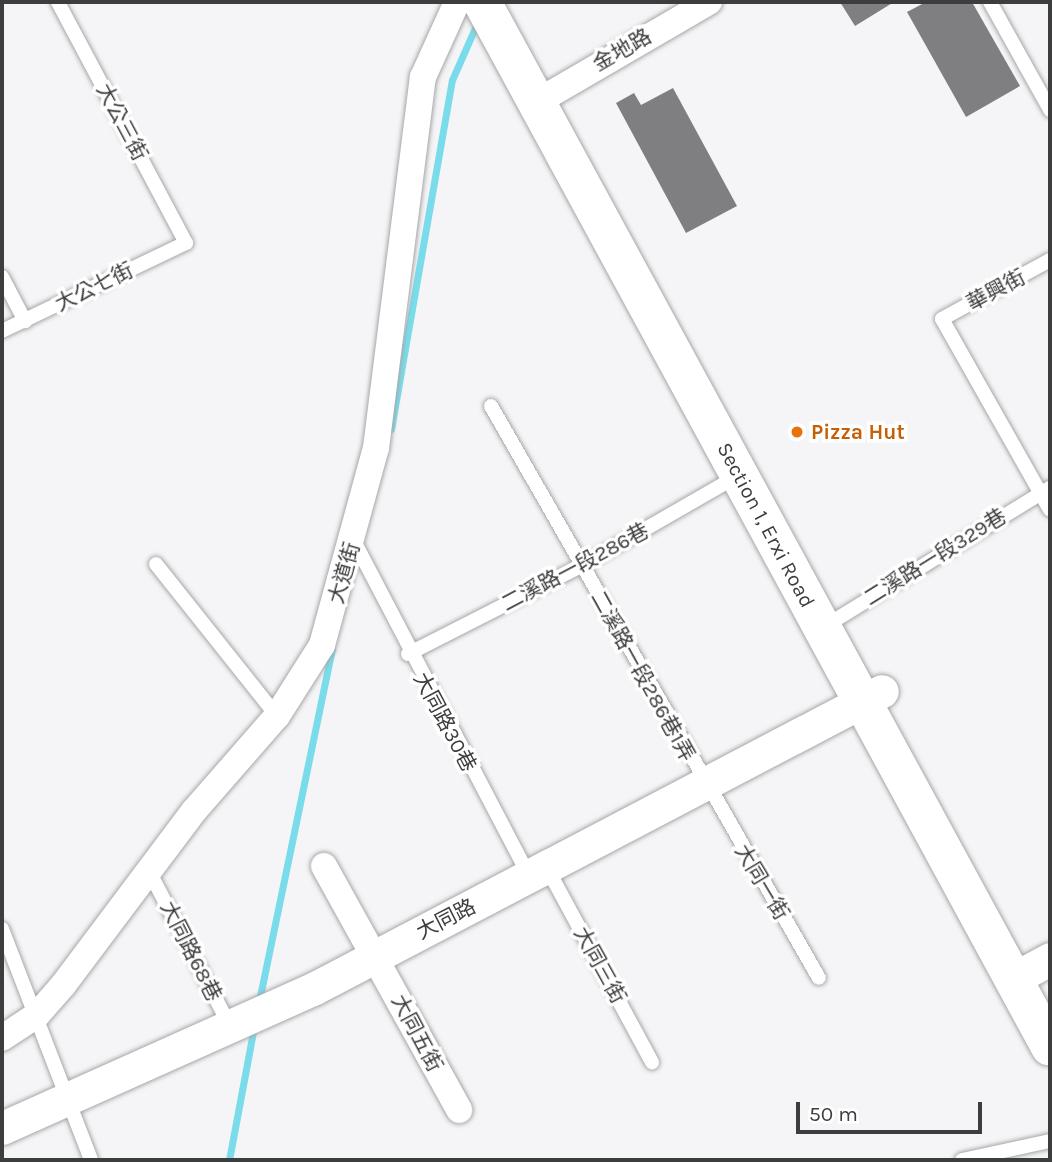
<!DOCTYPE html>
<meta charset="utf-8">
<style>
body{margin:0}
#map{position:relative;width:1052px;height:1162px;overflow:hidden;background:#f5f5f7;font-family:Karla,"Noto Sans TC",sans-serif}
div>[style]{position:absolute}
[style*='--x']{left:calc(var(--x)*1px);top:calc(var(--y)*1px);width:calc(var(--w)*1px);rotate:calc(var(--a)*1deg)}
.stream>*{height:7px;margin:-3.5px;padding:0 3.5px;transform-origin:3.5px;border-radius:3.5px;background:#7adcea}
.building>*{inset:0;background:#7f7e80}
.roads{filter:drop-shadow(0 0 2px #a7a7a9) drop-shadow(0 0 2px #a7a7a9)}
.service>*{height:14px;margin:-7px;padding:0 7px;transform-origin:7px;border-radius:7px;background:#fff}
.minor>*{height:26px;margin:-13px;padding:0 13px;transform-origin:13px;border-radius:13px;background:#fff}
.tertiary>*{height:33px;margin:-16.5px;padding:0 16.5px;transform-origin:16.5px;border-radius:16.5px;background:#fff}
.secondary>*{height:38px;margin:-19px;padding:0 19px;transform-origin:19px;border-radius:19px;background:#fff}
.dots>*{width:19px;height:19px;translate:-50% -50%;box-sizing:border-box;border:4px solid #fff;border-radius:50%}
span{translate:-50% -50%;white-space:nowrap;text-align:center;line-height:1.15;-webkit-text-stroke:7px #fff;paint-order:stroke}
.street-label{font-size:21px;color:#3c3d3d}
.food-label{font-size:21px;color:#c56008;font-weight:700}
.left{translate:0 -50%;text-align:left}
.frame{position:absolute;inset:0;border:4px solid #3c3d3d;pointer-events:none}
.scale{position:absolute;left:796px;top:1102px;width:186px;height:32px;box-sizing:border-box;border:4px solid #3c3d3d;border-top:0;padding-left:9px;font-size:21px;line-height:24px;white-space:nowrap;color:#3c3d3d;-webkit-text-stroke:5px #fff;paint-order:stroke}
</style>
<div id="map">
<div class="stream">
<i style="--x:391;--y:429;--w:354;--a:-80.1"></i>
<i style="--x:452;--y:80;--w:64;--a:-66.2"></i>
<i style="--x:259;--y:1001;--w:359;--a:-78.3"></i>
<i style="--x:229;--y:1160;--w:135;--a:-79.4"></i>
</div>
<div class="building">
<i style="clip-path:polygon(840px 2px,894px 2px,855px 26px)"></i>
<i style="clip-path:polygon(926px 2px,972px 2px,1020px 86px,966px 117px,907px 12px)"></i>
<i style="clip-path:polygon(673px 88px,737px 206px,686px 233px,616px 103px,634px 93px,641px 105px)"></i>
</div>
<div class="roads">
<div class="service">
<i style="--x:990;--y:2;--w:124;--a:60.9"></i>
<i style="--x:1050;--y:260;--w:123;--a:151.4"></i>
<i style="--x:942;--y:319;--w:219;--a:60.5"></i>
<i style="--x:2;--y:277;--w:50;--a:62.4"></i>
<i style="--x:2;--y:331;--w:204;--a:-25.6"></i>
<i style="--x:186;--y:243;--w:273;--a:-118"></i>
<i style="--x:491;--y:406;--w:659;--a:60.17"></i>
<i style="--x:354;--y:541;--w:378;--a:62.4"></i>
<i style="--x:156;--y:564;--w:194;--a:51.5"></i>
<i style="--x:822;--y:628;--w:268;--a:-31.6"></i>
<i style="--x:408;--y:654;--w:194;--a:-27"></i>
<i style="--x:581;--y:566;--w:182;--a:-29.9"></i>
<i style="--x:547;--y:868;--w:221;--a:61.6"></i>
<i style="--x:151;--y:875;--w:170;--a:62.4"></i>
<i style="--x:2;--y:929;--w:248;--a:68.9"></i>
<i style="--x:962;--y:1160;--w:90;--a:-12.2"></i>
</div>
<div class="minor">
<i style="--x:537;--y:102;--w:199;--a:-30.2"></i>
<i style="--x:324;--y:866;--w:279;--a:61"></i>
<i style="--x:2;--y:1038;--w:42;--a:-33.3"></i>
<i style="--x:37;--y:1015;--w:41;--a:-48.9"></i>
<i style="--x:64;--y:984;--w:216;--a:-53.1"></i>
<i style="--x:194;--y:811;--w:126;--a:-48.9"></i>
<i style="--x:277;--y:716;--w:84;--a:-57.6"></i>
<i style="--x:322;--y:645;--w:204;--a:-74.7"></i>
<i style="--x:376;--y:448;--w:374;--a:-82.8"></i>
<i style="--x:423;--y:77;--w:82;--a:-65.6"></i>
</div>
<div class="tertiary">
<i style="--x:1013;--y:979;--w:42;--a:-28.4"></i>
<i style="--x:2;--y:1128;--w:341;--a:-24.1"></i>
<i style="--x:313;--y:989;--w:642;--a:-27.64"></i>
</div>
<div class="secondary">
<i style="--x:482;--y:2;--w:1189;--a:61.47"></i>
</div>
</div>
<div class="dots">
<i style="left:797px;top:432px;background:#e8710a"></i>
</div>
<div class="street-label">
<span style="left:622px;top:50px;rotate:-30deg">金地路</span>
<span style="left:122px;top:122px;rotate:62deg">大公三街</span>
<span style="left:94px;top:287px;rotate:-26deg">大公七街</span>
<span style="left:996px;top:290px;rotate:-28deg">華興街</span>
<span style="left:766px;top:525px;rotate:62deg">Section 1, Erxi Road</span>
<span style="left:935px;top:557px;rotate:-32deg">二溪路一段329巷</span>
<span style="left:575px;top:567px;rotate:-28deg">二溪路一段286巷</span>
<span style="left:344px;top:573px;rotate:-74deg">大道街</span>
<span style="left:643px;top:676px;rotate:61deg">二溪路一段286巷1弄</span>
<span style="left:445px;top:722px;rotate:62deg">大同路30巷</span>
<span style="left:762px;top:882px;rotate:59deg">大同一街</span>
<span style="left:446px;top:919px;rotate:-27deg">大同路</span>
<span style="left:191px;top:951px;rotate:63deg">大同路68巷</span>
<span style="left:600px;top:965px;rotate:61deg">大同三街</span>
<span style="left:417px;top:1033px;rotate:62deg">大同五街</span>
</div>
<div class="food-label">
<span class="left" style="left:811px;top:432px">Pizza Hut</span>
</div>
<div class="frame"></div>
<div class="scale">50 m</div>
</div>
